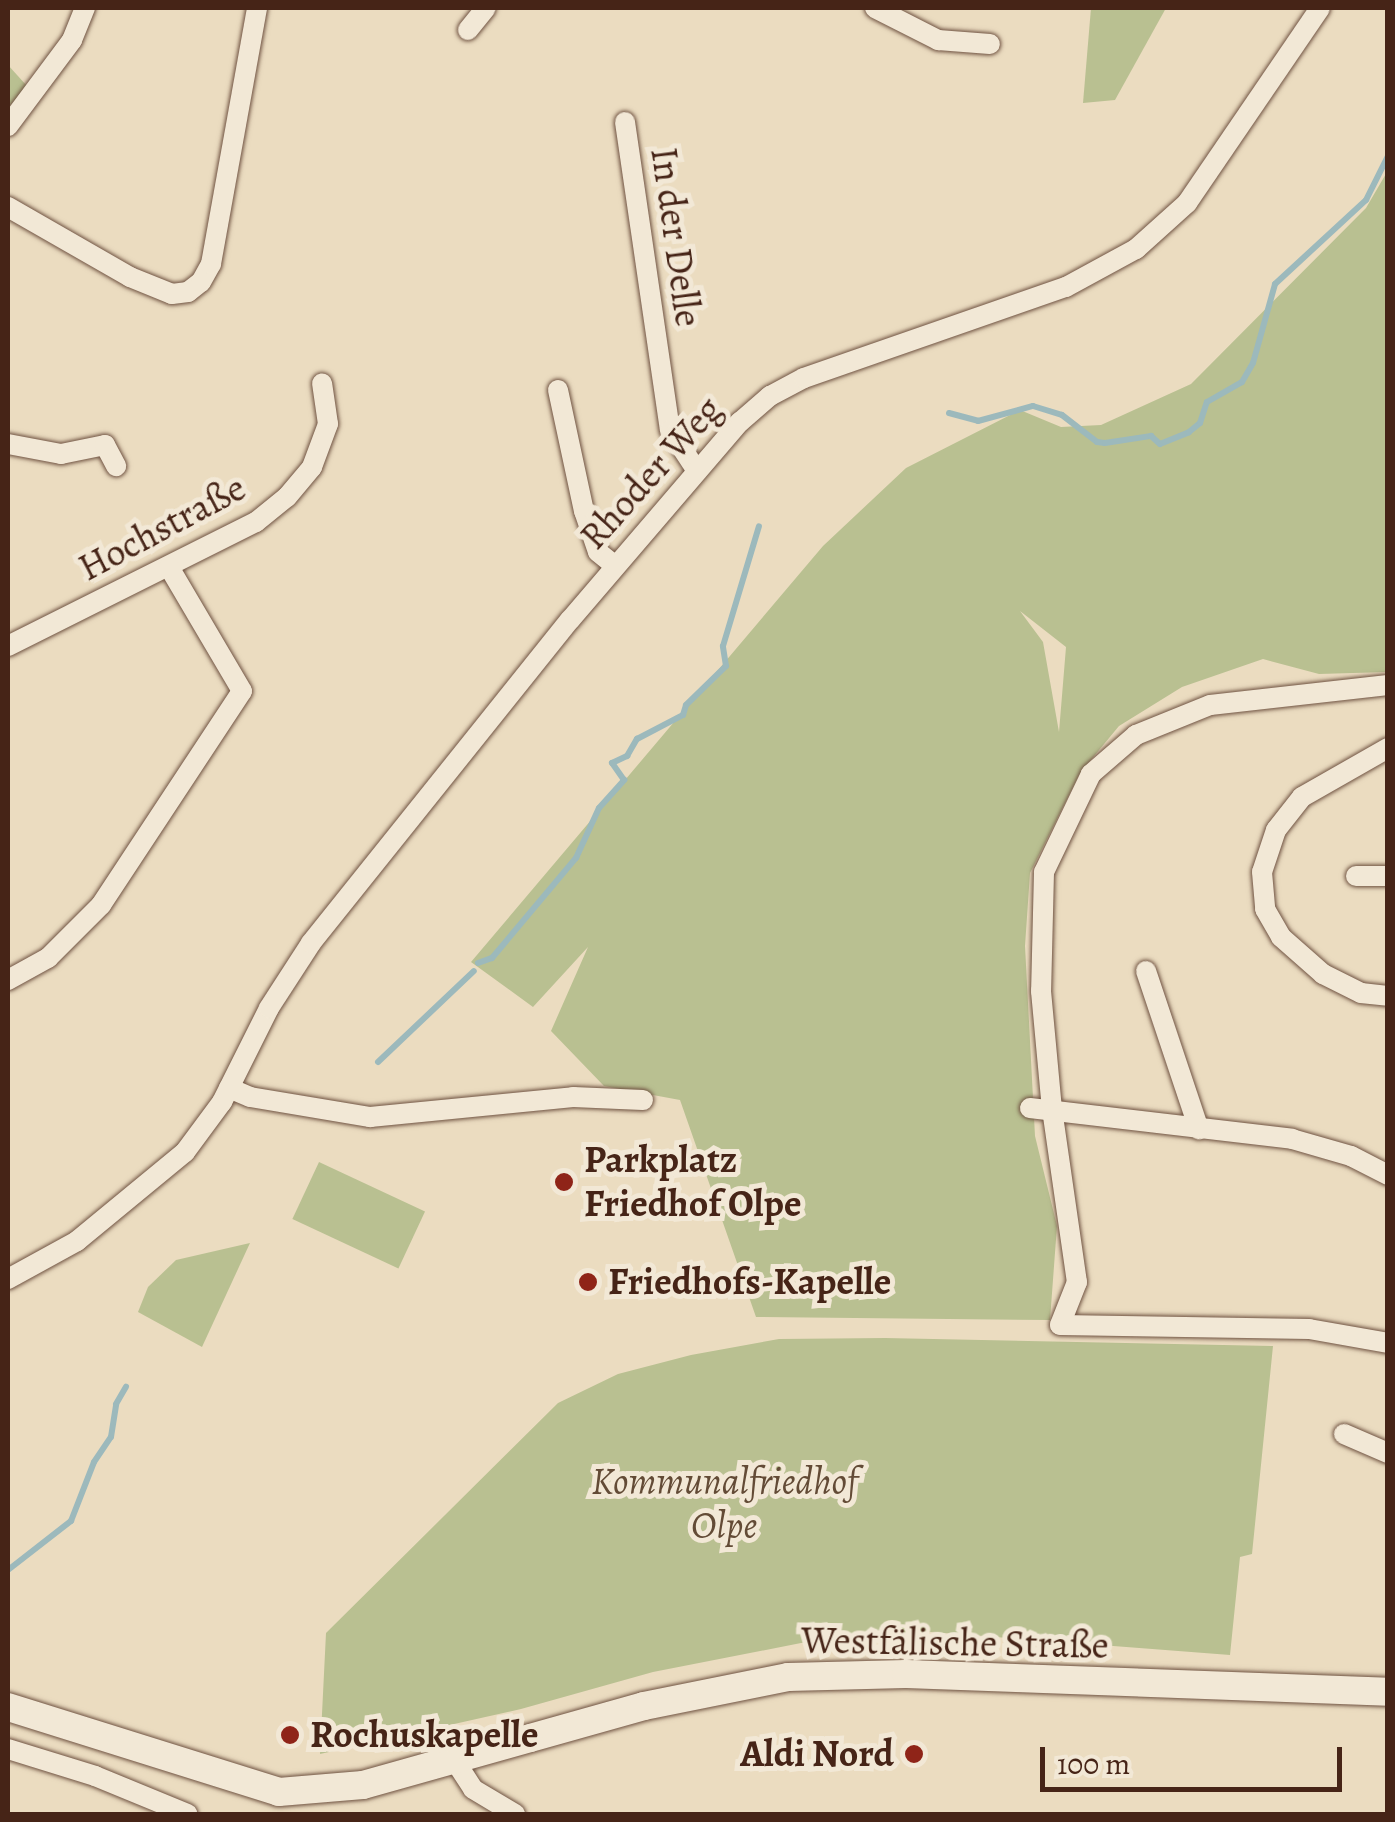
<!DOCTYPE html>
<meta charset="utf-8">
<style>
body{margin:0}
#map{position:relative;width:1395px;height:1822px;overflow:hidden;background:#ebdcc0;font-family:Alegreya,serif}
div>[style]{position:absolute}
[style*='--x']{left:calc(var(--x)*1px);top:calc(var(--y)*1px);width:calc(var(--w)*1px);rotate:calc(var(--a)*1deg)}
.green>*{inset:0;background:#b9c091;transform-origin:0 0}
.stream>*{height:6px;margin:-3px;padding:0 3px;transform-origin:3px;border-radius:3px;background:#9cb9bc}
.roads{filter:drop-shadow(0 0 2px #6f5241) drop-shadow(0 0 2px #6f5241)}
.minor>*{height:20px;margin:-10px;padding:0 10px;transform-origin:10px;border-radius:10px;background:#f2e8d6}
.tertiary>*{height:28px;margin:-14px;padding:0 14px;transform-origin:14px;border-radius:14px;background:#f2e8d6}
.dots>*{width:28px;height:28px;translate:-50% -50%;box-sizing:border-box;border:5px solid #f2e8d6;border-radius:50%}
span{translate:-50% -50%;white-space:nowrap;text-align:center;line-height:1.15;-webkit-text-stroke:10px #f2e8d6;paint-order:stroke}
.street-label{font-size:38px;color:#462417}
.poi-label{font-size:38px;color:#462417;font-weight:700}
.left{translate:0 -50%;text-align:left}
.right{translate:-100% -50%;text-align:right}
.park-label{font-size:38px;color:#634b36;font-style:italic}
.frame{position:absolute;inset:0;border:10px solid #462417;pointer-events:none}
.scale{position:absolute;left:1040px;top:1747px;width:302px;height:45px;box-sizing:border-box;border:5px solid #462417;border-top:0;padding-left:12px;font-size:30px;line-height:35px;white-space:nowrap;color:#462417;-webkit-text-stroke:8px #f2e8d6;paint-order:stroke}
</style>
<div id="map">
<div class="green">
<i style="clip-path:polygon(1091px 8px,1166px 8px,1115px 100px,1083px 103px)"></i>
<i style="clip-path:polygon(8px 65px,27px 86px,8px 108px)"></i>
<i style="clip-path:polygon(evenodd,1387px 172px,1387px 672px,1319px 674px,1263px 659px,1182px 687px,1119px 726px,1080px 773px,1030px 873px,1025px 946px,1035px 1136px,1057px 1226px,1050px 1320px,756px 1317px,680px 1100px,604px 1086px,551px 1031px,588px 947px,533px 1007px,471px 962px,823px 546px,906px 468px,1020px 410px,1061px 427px,1101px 425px,1191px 384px,1366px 208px,1387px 172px,1020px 611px,1066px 647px,1059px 732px,1043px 642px,1020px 611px)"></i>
<i style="left:319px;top:1162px;width:117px;height:63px;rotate:25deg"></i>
<i style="clip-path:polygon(250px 1243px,202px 1347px,138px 1312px,148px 1287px,176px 1260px)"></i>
<i style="clip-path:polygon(885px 1338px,1273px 1346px,1252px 1554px,1240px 1557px,1230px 1655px,931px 1632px,801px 1643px,653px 1672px,521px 1709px,320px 1754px,326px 1633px,558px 1403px,618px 1374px,691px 1355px,779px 1339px)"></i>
</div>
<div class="stream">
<i style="--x:949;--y:413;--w:30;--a:15"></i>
<i style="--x:978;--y:421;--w:57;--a:-15.3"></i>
<i style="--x:1033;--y:406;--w:30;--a:17"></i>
<i style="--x:1062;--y:415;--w:44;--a:37.6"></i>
<i style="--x:1097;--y:442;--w:8;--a:7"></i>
<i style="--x:1105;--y:443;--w:47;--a:-8.7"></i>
<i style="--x:1151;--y:436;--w:12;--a:42"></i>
<i style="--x:1160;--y:444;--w:31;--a:-22"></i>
<i style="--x:1189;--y:432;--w:14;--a:-39"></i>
<i style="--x:1200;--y:423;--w:22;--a:-72"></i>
<i style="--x:1207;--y:402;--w:40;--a:-29.7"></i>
<i style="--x:1242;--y:382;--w:22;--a:-60"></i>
<i style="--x:1253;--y:363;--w:82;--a:-74.4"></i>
<i style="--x:1275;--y:284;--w:124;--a:-42.7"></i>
<i style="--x:1366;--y:200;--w:49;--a:-63.4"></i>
<i style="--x:478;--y:963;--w:15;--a:-20"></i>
<i style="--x:492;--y:958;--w:131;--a:-50"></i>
<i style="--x:576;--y:858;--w:55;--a:-65.3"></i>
<i style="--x:599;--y:808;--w:38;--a:-48"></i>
<i style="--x:624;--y:780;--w:21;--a:-125"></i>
<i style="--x:612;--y:763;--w:17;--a:-25"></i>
<i style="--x:627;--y:756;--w:20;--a:-60"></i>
<i style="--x:637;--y:739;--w:52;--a:-27.6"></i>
<i style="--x:683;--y:715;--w:10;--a:-73"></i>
<i style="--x:686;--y:705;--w:56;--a:-44.3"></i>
<i style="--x:726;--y:666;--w:20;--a:-99"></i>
<i style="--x:723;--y:646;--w:125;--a:-73.3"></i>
<i style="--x:378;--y:1062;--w:132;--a:-43.5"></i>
<i style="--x:8;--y:1570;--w:80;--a:-37.9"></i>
<i style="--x:71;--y:1521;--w:63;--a:-68.7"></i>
<i style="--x:94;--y:1462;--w:30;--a:-56"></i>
<i style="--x:111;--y:1437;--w:33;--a:-81"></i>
<i style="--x:116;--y:1404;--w:20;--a:-60"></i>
</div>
<div class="roads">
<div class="minor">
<i style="--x:875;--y:8;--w:71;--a:26.9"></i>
<i style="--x:938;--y:40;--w:52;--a:4.4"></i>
<i style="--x:468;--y:30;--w:28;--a:-51"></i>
<i style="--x:625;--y:122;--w:311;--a:81.7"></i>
<i style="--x:670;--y:430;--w:49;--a:56.6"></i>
<i style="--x:8;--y:126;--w:107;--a:-53.3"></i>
<i style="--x:72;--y:40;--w:35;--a:-68"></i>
<i style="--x:8;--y:207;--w:141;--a:29.8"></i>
<i style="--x:130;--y:277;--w:45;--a:22"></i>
<i style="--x:172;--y:294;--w:16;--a:-7"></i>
<i style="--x:188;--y:292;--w:16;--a:-38"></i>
<i style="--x:201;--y:282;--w:21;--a:-61"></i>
<i style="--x:211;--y:264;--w:260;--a:-79.8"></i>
<i style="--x:558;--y:390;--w:124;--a:77.9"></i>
<i style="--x:584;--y:511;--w:43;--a:71.1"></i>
<i style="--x:598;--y:552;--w:22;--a:39"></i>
<i style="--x:8;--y:444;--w:54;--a:10.7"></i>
<i style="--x:61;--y:454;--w:45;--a:-11.6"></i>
<i style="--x:105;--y:445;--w:24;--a:62"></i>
<i style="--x:8;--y:646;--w:277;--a:-26.6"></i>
<i style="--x:256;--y:522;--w:40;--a:-39"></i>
<i style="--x:287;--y:497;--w:39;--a:-50"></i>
<i style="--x:312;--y:467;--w:46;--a:-69.6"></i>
<i style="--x:328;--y:424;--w:41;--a:-98.3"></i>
<i style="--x:1388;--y:685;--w:179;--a:173.6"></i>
<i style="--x:1210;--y:705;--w:80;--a:157.9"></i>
<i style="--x:1136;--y:735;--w:60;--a:139.1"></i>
<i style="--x:1091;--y:774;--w:109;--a:115.6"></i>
<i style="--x:1044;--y:872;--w:119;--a:91.4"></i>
<i style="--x:1041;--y:991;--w:119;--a:84.7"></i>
<i style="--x:1052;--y:1109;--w:175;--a:81.8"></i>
<i style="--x:1077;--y:1282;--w:46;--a:111.6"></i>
<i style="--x:1060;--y:1325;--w:249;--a:0.9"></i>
<i style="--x:1309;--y:1329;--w:80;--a:10"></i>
<i style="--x:1388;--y:748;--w:99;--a:150.3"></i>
<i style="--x:1302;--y:797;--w:42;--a:128.2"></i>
<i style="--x:1276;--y:830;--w:44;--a:108.4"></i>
<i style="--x:1262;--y:872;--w:37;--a:85"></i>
<i style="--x:1265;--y:909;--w:32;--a:60"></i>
<i style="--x:1281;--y:937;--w:56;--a:41.4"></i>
<i style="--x:1323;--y:974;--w:42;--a:26.6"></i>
<i style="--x:1361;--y:993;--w:27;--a:6"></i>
<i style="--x:1356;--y:876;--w:32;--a:0"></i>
<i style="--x:1146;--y:971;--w:167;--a:71.5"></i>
<i style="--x:8;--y:980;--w:46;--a:-28.8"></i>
<i style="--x:48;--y:958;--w:75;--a:-45"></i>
<i style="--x:101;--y:905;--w:256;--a:-56.6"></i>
<i style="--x:242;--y:691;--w:144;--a:-120.5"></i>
<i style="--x:229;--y:1088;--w:23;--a:23"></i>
<i style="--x:250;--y:1097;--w:122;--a:9.5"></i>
<i style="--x:370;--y:1117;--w:204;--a:-5.6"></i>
<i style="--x:573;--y:1097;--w:70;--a:2.5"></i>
<i style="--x:1030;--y:1108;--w:264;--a:6.7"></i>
<i style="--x:1292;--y:1139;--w:61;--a:16.1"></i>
<i style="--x:1351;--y:1156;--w:42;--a:27.2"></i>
<i style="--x:8;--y:1279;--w:79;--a:-28.8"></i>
<i style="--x:77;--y:1241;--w:140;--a:-39.5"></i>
<i style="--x:185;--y:1152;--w:62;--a:-53.5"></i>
<i style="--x:222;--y:1102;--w:105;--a:-63.4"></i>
<i style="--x:269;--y:1008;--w:77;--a:-57.1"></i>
<i style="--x:311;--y:943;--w:414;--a:-51.3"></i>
<i style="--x:570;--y:620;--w:261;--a:-49.4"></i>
<i style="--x:740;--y:422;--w:40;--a:-41"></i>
<i style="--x:770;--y:396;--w:38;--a:-28"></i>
<i style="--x:804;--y:378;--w:277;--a:-19.2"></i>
<i style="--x:1066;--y:287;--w:80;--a:-28.5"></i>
<i style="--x:1136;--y:249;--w:69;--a:-42"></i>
<i style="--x:1187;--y:203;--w:236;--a:-55.7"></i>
<i style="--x:1344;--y:1434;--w:48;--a:23.4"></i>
<i style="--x:8;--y:1749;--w:91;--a:17.2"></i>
<i style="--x:95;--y:1776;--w:100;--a:22.4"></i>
<i style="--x:455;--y:1761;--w:33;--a:57"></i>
<i style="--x:473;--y:1789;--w:49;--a:30.8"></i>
</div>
<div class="tertiary">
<i style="--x:8;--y:1707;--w:284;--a:17.4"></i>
<i style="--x:279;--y:1792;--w:84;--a:-4.8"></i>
<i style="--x:363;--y:1785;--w:292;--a:-15.7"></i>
<i style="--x:644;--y:1706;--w:147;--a:-11.4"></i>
<i style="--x:788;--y:1677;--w:118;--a:-1.5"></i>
<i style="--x:906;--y:1674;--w:482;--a:2.1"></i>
</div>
</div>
<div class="dots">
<i style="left:564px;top:1182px;background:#8f2418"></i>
<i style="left:588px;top:1282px;background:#8f2418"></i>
<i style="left:290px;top:1735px;background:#8f2418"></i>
<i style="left:914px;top:1754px;background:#8f2418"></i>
</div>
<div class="street-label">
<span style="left:676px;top:237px;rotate:82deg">In der Delle</span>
<span style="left:651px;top:473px;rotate:-48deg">Rhoder Weg</span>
<span style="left:162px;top:528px;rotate:-28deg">Hochstraße</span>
<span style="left:955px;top:1643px;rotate:1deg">Westfälische Straße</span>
</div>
<div class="poi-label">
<span class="left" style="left:584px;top:1182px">Parkplatz<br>Friedhof Olpe</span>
<span class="left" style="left:608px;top:1282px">Friedhofs-Kapelle</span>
<span class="left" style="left:310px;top:1735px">Rochuskapelle</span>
<span class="right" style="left:894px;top:1754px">Aldi Nord</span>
</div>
<div class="park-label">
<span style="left:724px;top:1504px">Kommunalfriedhof<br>Olpe</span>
</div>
<div class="frame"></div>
<div class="scale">100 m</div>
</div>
